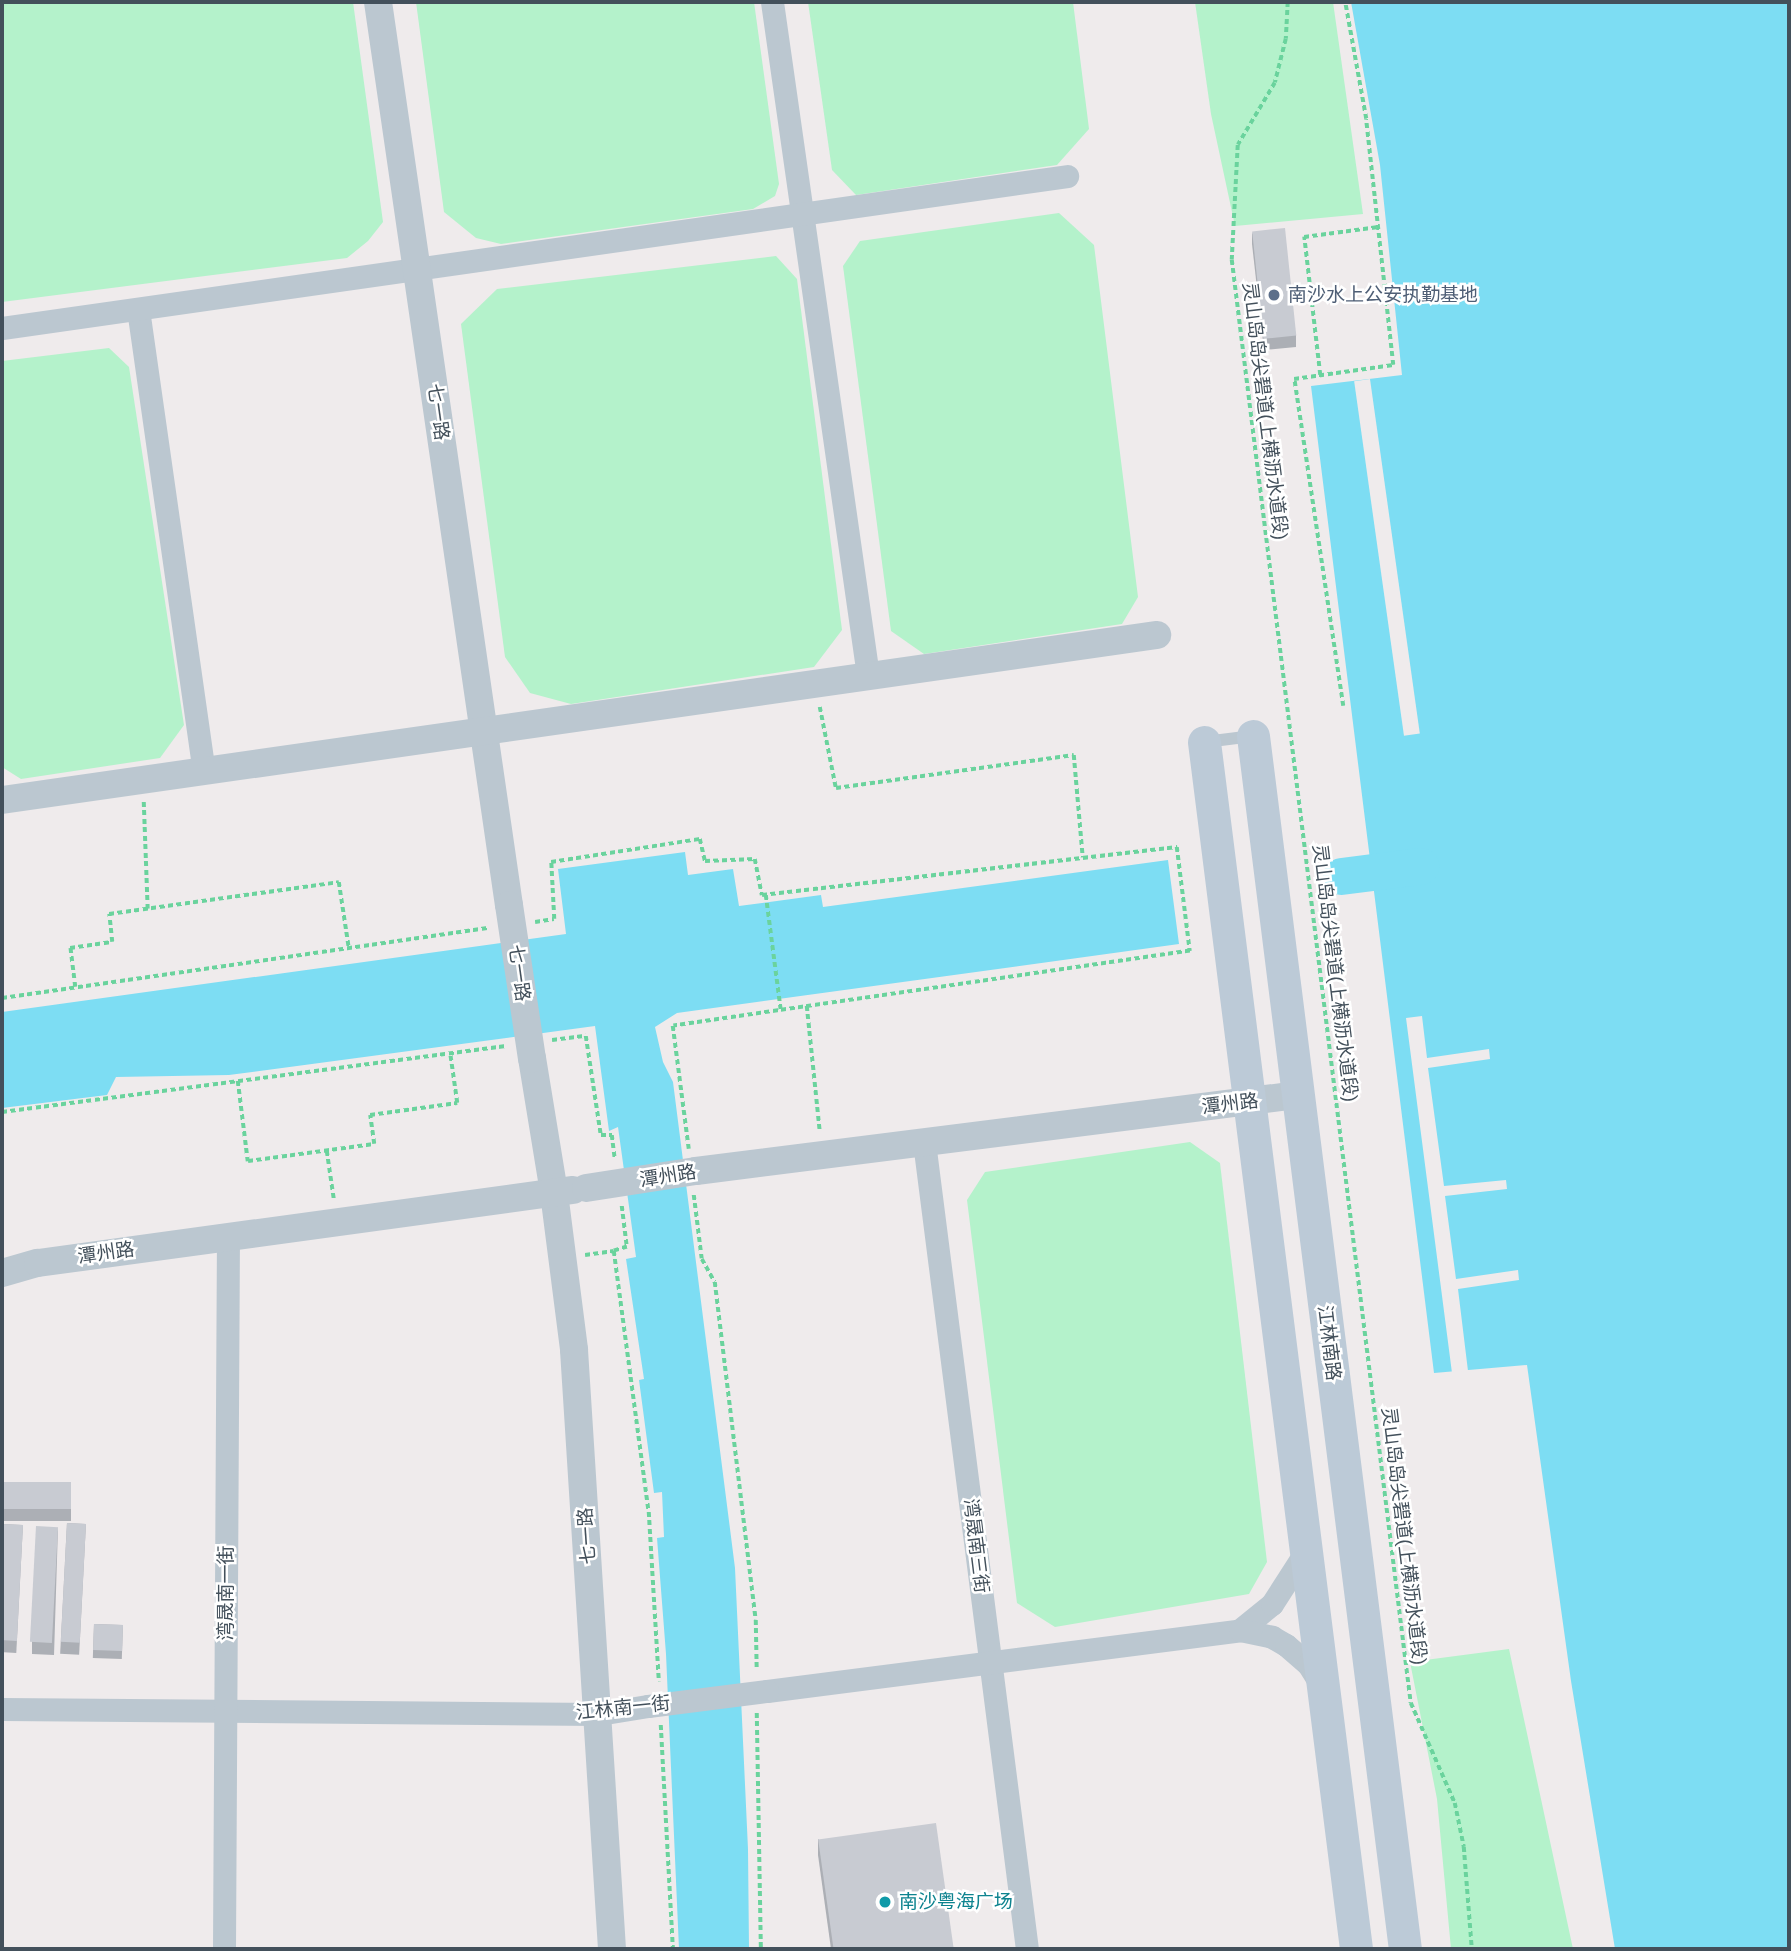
<!DOCTYPE html>
<meta charset="utf-8">
<style>
body{margin:0}
#map{position:relative;width:1791px;height:1951px;overflow:hidden;background:#efebec;font-family:Helvetica,"Noto Sans SC",sans-serif}
div>[style]{position:absolute}
[style*='--x']{left:calc(var(--x)*1px);top:calc(var(--y)*1px);width:calc(var(--w)*1px);rotate:calc(var(--a)*1deg)}
.green>*{inset:0;background:#b4f2cb}
.water>*{inset:0;background:#7dddf3}
.pier>*{inset:0;background:#efebec;transform-origin:0 0}
.river>*{height:37px;margin:-18.5px;padding:0 18.5px;transform-origin:18.5px;border-radius:18.5px;background:#7dddf3}
.path>*{height:3.5px;margin-top:-1.75px;transform-origin:0;background:repeating-linear-gradient(90deg,#6ad39d 0 5px,transparent 0 8.5px)}
.service>*{height:12px;margin:-6px;padding:0 6px;transform-origin:6px;border-radius:6px;background:#bbc7d0}
.minor>*{height:23px;margin:-11.5px;padding:0 11.5px;transform-origin:11.5px;border-radius:11.5px;background:#bbc7d0}
.tertiary>*{height:28px;margin:-14px;padding:0 14px;transform-origin:14px;border-radius:14px;background:#bbc7d0}
.secondary>*{height:33px;margin:-16.5px;padding:0 16.5px;transform-origin:16.5px;border-radius:16.5px;background:#bccad7}
.minor-bridge>*{height:23px;margin:-11.5px;padding:0 11.5px;transform-origin:11.5px;border-radius:11.5px;background:#bbc7d0}
.tertiary-bridge>*{height:28px;margin:-14px;padding:0 14px;transform-origin:14px;border-radius:14px;background:#bbc7d0}
.wall>*{inset:0;background:#acafb5;transform-origin:0 0}
.building>*{inset:0;background:#c8cbd2;transform-origin:0 0}
.dots>*{width:19px;height:19px;translate:-50% -50%;box-sizing:border-box;border:4px solid #fff;border-radius:50%}
span{translate:-50% -50%;white-space:nowrap;text-align:center;line-height:1.15;-webkit-text-stroke:5px #fff;paint-order:stroke}
.service-label{font-size:19px;color:#4e5e75}
.left{translate:0 -50%;text-align:left}
.street-label{font-size:19px;color:#43505b}
.culture-label{font-size:19px;color:#0d838f}
.frame{position:absolute;inset:0;border:4px solid #43505b;pointer-events:none}
</style>
<div id="map">
<div class="green">
<i style="clip-path:polygon(2px 2px,353px 2px,383px 222px,368px 241px,347px 258px,2px 302px)"></i>
<i style="clip-path:polygon(416px 2px,754px 2px,779px 184px,775px 196px,753px 209px,501px 244px,476px 238px,444px 212px)"></i>
<i style="clip-path:polygon(808px 2px,1073px 2px,1089px 129px,1057px 165px,856px 195px,832px 170px)"></i>
<i style="clip-path:polygon(1195px 2px,1333px 2px,1363px 214px,1235px 226px,1211px 114px)"></i>
<i style="clip-path:polygon(1059px 213px,1094px 245px,1138px 597px,1122px 624px,924px 654px,891px 631px,843px 266px,860px 241px)"></i>
<i style="clip-path:polygon(776px 256px,797px 279px,842px 630px,814px 667px,571px 704px,530px 693px,505px 657px,461px 324px,497px 289px)"></i>
<i style="clip-path:polygon(109px 348px,129px 367px,184px 725px,160px 758px,21px 779px,2px 767px,2px 361px)"></i>
<i style="clip-path:polygon(1190px 1142px,1220px 1163px,1267px 1562px,1249px 1594px,1055px 1627px,1017px 1603px,967px 1200px,985px 1172px)"></i>
<i style="clip-path:polygon(1509px 1649px,1573px 1949px,1451px 1949px,1437px 1799px,1410px 1662px)"></i>
</div>
<div class="water">
<i style="clip-path:polygon(1351px 2px,1789px 2px,1789px 1949px,1615px 1949px,1571px 1681px,1527px 1365px,1434px 1373px,1311px 386px,1402px 375px,1380px 165px)"></i>
<i style="clip-path:polygon(685px 852px,688px 875px,733px 869px,739px 906px,821px 895px,823px 907px,1168px 860px,1179px 944px,677px 1013px,655px 1027px,663px 1062px,673px 1082px,735px 1568px,748px 1849px,749px 1949px,679px 1949px,666px 1654px,657px 1538px,664px 1537px,662px 1492px,654px 1493px,639px 1380px,644px 1379px,626px 1259px,636px 1257px,618px 1127px,609px 1131px,595px 1026px,229px 1075px,116px 1077px,107px 1095px,2px 1108px,2px 1012px,566px 934px,558px 869px)"></i>
</div>
<div class="pier">
<i style="left:1370px;top:379px;width:358px;height:16px;rotate:82deg"></i>
<i style="clip-path:polygon(1422px 1016px,1427px 1058px,1489px 1049px,1490px 1059px,1428px 1068px,1444px 1186px,1506px 1180px,1507px 1189px,1445px 1196px,1456px 1279px,1518px 1270px,1519px 1280px,1458px 1289px,1468px 1371px,1452px 1373px,1406px 1018px)"></i>
</div>
<div class="river">
<i style="--x:1341;--y:876;--w:80;--a:-7.2"></i>
</div>
<div class="path">
<i style="--x:1288;--y:2;--w:37;--a:93"></i>
<i style="--x:1286;--y:39;--w:45;--a:104"></i>
<i style="--x:1275;--y:83;--w:72;--a:120.8"></i>
<i style="--x:1238;--y:145;--w:115;--a:93"></i>
<i style="--x:1232;--y:260;--w:1454;--a:82.93"></i>
<i style="--x:1411;--y:1703;--w:109;--a:66.3"></i>
<i style="--x:1455;--y:1803;--w:45;--a:78.4"></i>
<i style="--x:1464;--y:1847;--w:102;--a:85.5"></i>
<i style="--x:1320;--y:375;--w:139;--a:-96.6"></i>
<i style="--x:1304;--y:237;--w:75;--a:-7.7"></i>
<i style="--x:1343;--y:706;--w:331;--a:-98.5"></i>
<i style="--x:1294;--y:379;--w:100;--a:-8"></i>
<i style="--x:1393;--y:365;--w:247;--a:-96.3"></i>
<i style="--x:1366;--y:119;--w:119;--a:-100.2"></i>
<i style="--x:820;--y:707;--w:83;--a:78.8"></i>
<i style="--x:836;--y:788;--w:240;--a:-7.9"></i>
<i style="--x:1074;--y:755;--w:103;--a:85"></i>
<i style="--x:144;--y:802;--w:107;--a:87.9"></i>
<i style="--x:766;--y:895;--w:116;--a:82.6"></i>
<i style="--x:535;--y:922;--w:19;--a:-9"></i>
<i style="--x:554;--y:919;--w:57;--a:-93"></i>
<i style="--x:551;--y:862;--w:151;--a:-8.8"></i>
<i style="--x:700;--y:839;--w:23;--a:77"></i>
<i style="--x:705;--y:861;--w:50;--a:-2.3"></i>
<i style="--x:755;--y:859;--w:37;--a:79"></i>
<i style="--x:762;--y:895;--w:418;--a:-6.6"></i>
<i style="--x:1177;--y:847;--w:105;--a:82.9"></i>
<i style="--x:1190;--y:951;--w:522;--a:171.75"></i>
<i style="--x:673;--y:1026;--w:124;--a:82.6"></i>
<i style="--x:75;--y:987;--w:39;--a:-97"></i>
<i style="--x:70;--y:948;--w:42;--a:-8.1"></i>
<i style="--x:112;--y:942;--w:28;--a:-96"></i>
<i style="--x:109;--y:914;--w:232;--a:-7.9"></i>
<i style="--x:339;--y:882;--w:67;--a:81.4"></i>
<i style="--x:2;--y:998;--w:492;--a:-8.2"></i>
<i style="--x:807;--y:1006;--w:127;--a:84.1"></i>
<i style="--x:552;--y:1040;--w:34;--a:-7"></i>
<i style="--x:586;--y:1036;--w:100;--a:81.4"></i>
<i style="--x:601;--y:1135;--w:11;--a:0"></i>
<i style="--x:612;--y:1135;--w:25;--a:83"></i>
<i style="--x:238;--y:1081;--w:81;--a:82.9"></i>
<i style="--x:248;--y:1161;--w:127;--a:-7.7"></i>
<i style="--x:374;--y:1144;--w:29;--a:-98"></i>
<i style="--x:370;--y:1115;--w:88;--a:-7.9"></i>
<i style="--x:457;--y:1103;--w:49;--a:-98.1"></i>
<i style="--x:2;--y:1112;--w:508;--a:-7.46"></i>
<i style="--x:327;--y:1151;--w:49;--a:81.7"></i>
<i style="--x:694;--y:1195;--w:64;--a:82.9"></i>
<i style="--x:702;--y:1259;--w:26;--a:61"></i>
<i style="--x:715;--y:1282;--w:340;--a:83.1"></i>
<i style="--x:756;--y:1620;--w:51;--a:88.9"></i>
<i style="--x:622;--y:1206;--w:41;--a:83"></i>
<i style="--x:627;--y:1247;--w:14;--a:163"></i>
<i style="--x:614;--y:1251;--w:263;--a:82.4"></i>
<i style="--x:649;--y:1512;--w:170;--a:86.6"></i>
<i style="--x:585;--y:1255;--w:29;--a:-8"></i>
<i style="--x:757;--y:1713;--w:236;--a:89"></i>
<i style="--x:661;--y:1725;--w:224;--a:86.9"></i>
</div>
<div class="service">
<i style="--x:1205;--y:742;--w:48;--a:-7.1"></i>
</div>
<div class="minor">
<i style="--x:772;--y:2;--w:681;--a:81.89"></i>
<i style="--x:138;--y:309;--w:467;--a:81.9"></i>
<i style="--x:2;--y:328;--w:1076;--a:-8.12"></i>
<i style="--x:924;--y:1142;--w:814;--a:82.73"></i>
<i style="--x:1240;--y:1630;--w:41;--a:-39.1"></i>
<i style="--x:1272;--y:1604;--w:63;--a:-57.3"></i>
<i style="--x:767;--y:1691;--w:477;--a:-7.3"></i>
<i style="--x:1240;--y:1630;--w:33;--a:12"></i>
<i style="--x:1272;--y:1637;--w:16;--a:30"></i>
<i style="--x:1286;--y:1645;--w:29;--a:41"></i>
<i style="--x:1308;--y:1664;--w:22;--a:58"></i>
<i style="--x:2;--y:1709;--w:597;--a:0.48"></i>
<i style="--x:599;--y:1714;--w:50;--a:-9.3"></i>
<i style="--x:224;--y:1949;--w:713;--a:-89.68"></i>
</div>
<div class="tertiary">
<i style="--x:378;--y:2;--w:912;--a:81.75"></i>
<i style="--x:2;--y:800;--w:1167;--a:-8.13"></i>
<i style="--x:532;--y:1058;--w:137;--a:80.7"></i>
<i style="--x:554;--y:1193;--w:158;--a:82.7"></i>
<i style="--x:574;--y:1350;--w:600;--a:86.37"></i>
<i style="--x:696;--y:1171;--w:607;--a:-7.2"></i>
<i style="--x:2;--y:1273;--w:37;--a:-16"></i>
<i style="--x:38;--y:1263;--w:540;--a:-7.77"></i>
</div>
<div class="secondary">
<i style="--x:1253;--y:736;--w:1222;--a:82.86"></i>
<i style="--x:1204;--y:742;--w:1217;--a:82.82"></i>
</div>
<div class="minor-bridge">
<i style="--x:648;--y:1706;--w:120;--a:-7.2"></i>
</div>
<div class="tertiary-bridge">
<i style="--x:509;--y:905;--w:155;--a:81.5"></i>
<i style="--x:586;--y:1188;--w:111;--a:-8.8"></i>
</div>
<div class="wall">
<i style="clip-path:polygon(1252px 232px,1296px 335px,1296px 347px,1264px 350px,1252px 244px)"></i>
<i style="left:2px;top:1482px;width:69px;height:39px"></i>
<i style="left:67px;top:1523px;width:19px;height:131px;rotate:3deg"></i>
<i style="left:2px;top:1524px;width:21px;height:128px;rotate:3deg"></i>
<i style="clip-path:polygon(58px 1527px,54px 1655px,32px 1654px,32px 1642px)"></i>
<i style="left:94px;top:1624px;width:29px;height:34px;rotate:2deg"></i>
<i style="clip-path:polygon(818px 1839px,954px 1949px,831px 1949px,818px 1855px)"></i>
</div>
<div class="building">
<i style="left:1285px;top:228px;width:108px;height:33px;rotate:84deg"></i>
<i style="left:2px;top:1482px;width:69px;height:27px"></i>
<i style="left:67px;top:1523px;width:19px;height:119px;rotate:3deg"></i>
<i style="left:2px;top:1524px;width:21px;height:116px;rotate:3deg"></i>
<i style="left:36px;top:1526px;width:22px;height:116px;rotate:3deg"></i>
<i style="left:94px;top:1624px;width:29px;height:26px;rotate:2deg"></i>
<i style="left:936px;top:1823px;width:127px;height:119px;rotate:82deg"></i>
</div>
<div class="dots">
<i style="left:1274px;top:295px;background:#5c6f8a"></i>
<i style="left:885px;top:1902px;background:#0f9aa8"></i>
</div>
<div class="service-label">
<span class="left" style="left:1288px;top:295px">南沙水上公安执勤基地</span>
</div>
<div class="street-label">
<span style="left:1265px;top:411px;rotate:83deg">灵山岛岛尖碧道(上横沥水道段)</span>
<span style="left:438px;top:412px;rotate:82deg">七一路</span>
<span style="left:519px;top:973px;rotate:82deg">七一路</span>
<span style="left:1335px;top:973px;rotate:83deg">灵山岛岛尖碧道(上横沥水道段)</span>
<span style="left:1230px;top:1104px;rotate:-7deg">潭州路</span>
<span style="left:668px;top:1176px;rotate:-9deg">潭州路</span>
<span style="left:106px;top:1253px;rotate:-8deg">潭州路</span>
<span style="left:1329px;top:1343px;rotate:83deg">江林南路</span>
<span style="left:587px;top:1536px;rotate:-94deg">七一路</span>
<span style="left:1404px;top:1536px;rotate:83deg">灵山岛岛尖碧道(上横沥水道段)</span>
<span style="left:976px;top:1546px;rotate:83deg">湾晟南三街</span>
<span style="left:226px;top:1593px;rotate:-90deg">湾晟南一街</span>
<span style="left:623px;top:1708px;rotate:-6deg">江林南一街</span>
</div>
<div class="culture-label">
<span class="left" style="left:899px;top:1902px">南沙粤海广场</span>
</div>
<div class="frame"></div>
</div>
